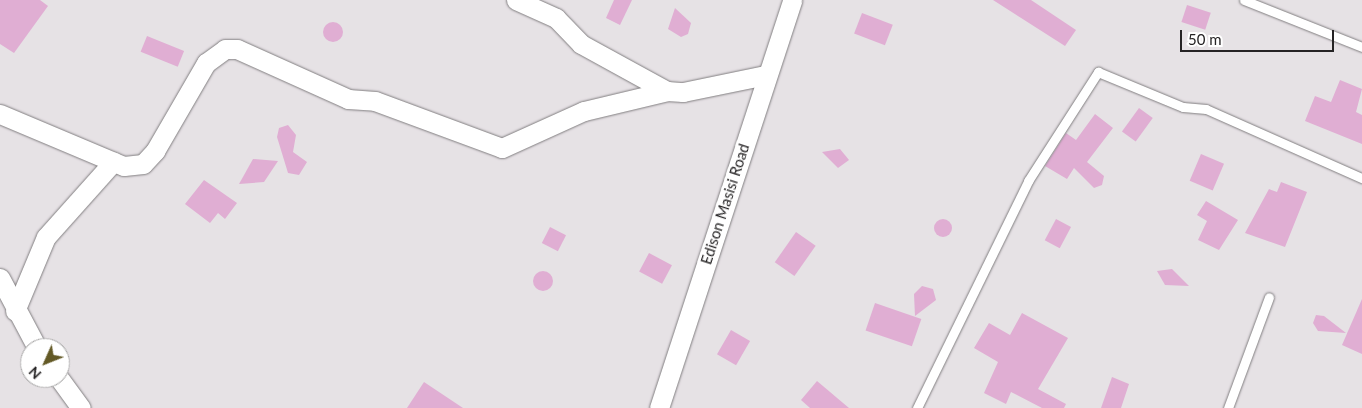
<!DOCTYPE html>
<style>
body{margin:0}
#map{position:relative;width:1362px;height:408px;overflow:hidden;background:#e6e2e5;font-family:Lato,sans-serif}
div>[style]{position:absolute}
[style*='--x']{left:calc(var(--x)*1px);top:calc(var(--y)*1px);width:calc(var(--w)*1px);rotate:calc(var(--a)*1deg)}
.building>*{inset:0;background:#e0aed3;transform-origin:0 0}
.round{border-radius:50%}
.roads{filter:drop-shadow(0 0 1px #817e80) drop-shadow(0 0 1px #817e80)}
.lane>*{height:9px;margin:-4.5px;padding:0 4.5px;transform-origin:4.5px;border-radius:4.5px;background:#fff}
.street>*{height:19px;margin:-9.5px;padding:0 9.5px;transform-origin:9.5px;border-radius:9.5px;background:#fff}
span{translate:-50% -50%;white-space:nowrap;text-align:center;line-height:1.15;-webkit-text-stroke:5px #fff;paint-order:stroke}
.street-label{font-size:15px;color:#252324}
.north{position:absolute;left:20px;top:338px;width:50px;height:50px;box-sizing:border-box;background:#fff;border:1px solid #a8a7a7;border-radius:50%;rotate:226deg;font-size:14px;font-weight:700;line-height:20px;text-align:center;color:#252324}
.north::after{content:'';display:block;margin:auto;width:18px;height:22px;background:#635925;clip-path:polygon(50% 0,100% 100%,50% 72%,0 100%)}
.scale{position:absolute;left:1180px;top:30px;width:154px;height:22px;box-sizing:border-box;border:2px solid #252324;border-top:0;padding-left:6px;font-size:15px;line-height:18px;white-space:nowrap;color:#252324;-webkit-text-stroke:4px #fff;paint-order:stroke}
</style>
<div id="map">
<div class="building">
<i style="clip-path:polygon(0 0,40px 0,48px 6px,14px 53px,0 44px)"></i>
<i style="clip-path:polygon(614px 0,632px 0,620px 25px,606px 18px)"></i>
<i style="clip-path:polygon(993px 0,1031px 0,1076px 30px,1065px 46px)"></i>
<i style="left:1187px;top:5px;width:25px;height:18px;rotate:18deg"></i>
<i style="clip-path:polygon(675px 8px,691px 23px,688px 34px,681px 37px,668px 29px)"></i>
<i style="left:862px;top:13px;width:33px;height:22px;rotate:21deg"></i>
<i class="round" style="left:323px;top:22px;width:20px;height:20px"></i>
<i style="left:147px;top:36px;width:40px;height:17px;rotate:22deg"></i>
<i style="clip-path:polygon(1340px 80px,1362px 89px,1356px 112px,1362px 115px,1362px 144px,1305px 121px,1315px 96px,1331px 102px)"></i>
<i style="left:1139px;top:108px;width:17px;height:29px;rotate:36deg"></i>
<i style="clip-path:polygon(1095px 114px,1113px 128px,1087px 162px,1104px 176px,1102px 185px,1094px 188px,1074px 168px,1067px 179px,1045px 166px,1066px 133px,1076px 140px)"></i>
<i style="clip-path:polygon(288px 125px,296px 135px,293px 152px,307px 162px,299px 175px,288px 173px,277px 137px,279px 128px)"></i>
<i style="clip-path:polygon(840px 149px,849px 160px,838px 168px,822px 152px)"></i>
<i style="left:1201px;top:154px;width:25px;height:29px;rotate:23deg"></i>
<i style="clip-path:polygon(253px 159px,278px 161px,264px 182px,239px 184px)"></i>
<i style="clip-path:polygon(204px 180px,237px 203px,225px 219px,218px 213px,210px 223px,185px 204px)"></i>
<i style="clip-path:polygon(1281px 182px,1307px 192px,1285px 247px,1245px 233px,1269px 189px,1277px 192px)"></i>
<i style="clip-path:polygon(1206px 201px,1238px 220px,1219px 250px,1198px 240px,1207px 221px,1197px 215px)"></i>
<i class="round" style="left:934px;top:219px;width:18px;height:18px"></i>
<i style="left:1056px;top:219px;width:17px;height:24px;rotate:28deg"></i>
<i style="left:550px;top:227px;width:18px;height:18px;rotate:27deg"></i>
<i style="left:796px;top:232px;width:24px;height:37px;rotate:35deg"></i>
<i style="left:649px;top:253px;width:26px;height:21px;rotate:28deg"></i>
<i style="clip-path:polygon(1172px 269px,1189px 286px,1165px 285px,1157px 271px)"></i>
<i class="round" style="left:533px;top:271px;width:20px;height:20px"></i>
<i style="clip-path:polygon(922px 286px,933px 289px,936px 300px,915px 316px,914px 294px)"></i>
<i style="clip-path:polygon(1362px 299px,1362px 354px,1342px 345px)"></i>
<i style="left:875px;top:303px;width:49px;height:29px;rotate:19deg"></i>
<i style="clip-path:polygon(1022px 313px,1068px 338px,1038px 389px,1066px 404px,1064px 408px,1042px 408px,1011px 392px,1006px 404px,984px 393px,998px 362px,974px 348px,989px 323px,1010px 335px)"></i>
<i style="clip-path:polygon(1316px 315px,1324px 316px,1346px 333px,1318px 331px,1313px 323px)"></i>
<i style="left:731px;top:330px;width:22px;height:28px;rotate:30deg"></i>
<i style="clip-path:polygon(1112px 377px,1129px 384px,1121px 408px,1101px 408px)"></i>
<i style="clip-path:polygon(817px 381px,849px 408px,810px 408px,801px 400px)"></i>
<i style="clip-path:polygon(424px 382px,463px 408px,407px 408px)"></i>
</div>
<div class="roads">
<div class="lane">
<i style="--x:1244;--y:0;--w:127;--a:21.7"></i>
<i style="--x:917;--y:408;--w:253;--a:-63.9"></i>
<i style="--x:1028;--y:181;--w:130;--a:-57.3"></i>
<i style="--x:1098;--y:72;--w:92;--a:22.4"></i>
<i style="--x:1183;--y:107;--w:23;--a:5"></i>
<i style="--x:1206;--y:109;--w:171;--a:23.9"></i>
<i style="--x:1228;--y:408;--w:118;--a:-69.7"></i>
</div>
<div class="street">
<i style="--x:516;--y:0;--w:44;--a:24.2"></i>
<i style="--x:556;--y:18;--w:36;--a:46"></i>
<i style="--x:581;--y:44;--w:98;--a:28.7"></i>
<i style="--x:667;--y:91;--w:16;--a:4"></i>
<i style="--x:683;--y:92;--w:85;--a:-11.6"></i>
<i style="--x:0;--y:114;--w:134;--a:22.8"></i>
<i style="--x:124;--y:166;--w:19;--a:-6"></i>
<i style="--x:143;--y:164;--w:18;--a:-47"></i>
<i style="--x:155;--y:151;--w:102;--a:-59.9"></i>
<i style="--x:206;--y:63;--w:24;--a:-36"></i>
<i style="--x:225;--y:49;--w:12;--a:0"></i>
<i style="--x:237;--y:49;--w:122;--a:24.2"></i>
<i style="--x:348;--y:99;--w:27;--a:4"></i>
<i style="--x:375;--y:101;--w:135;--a:20.3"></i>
<i style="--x:502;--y:148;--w:90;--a:-24.3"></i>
<i style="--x:584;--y:111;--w:85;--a:-13.5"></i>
<i style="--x:0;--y:278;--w:79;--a:62.1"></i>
<i style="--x:15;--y:311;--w:80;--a:-67.3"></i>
<i style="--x:46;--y:237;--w:101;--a:-48.2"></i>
<i style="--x:59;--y:378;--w:37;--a:54"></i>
<i style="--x:659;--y:408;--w:429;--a:-71.9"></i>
</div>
</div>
<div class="street-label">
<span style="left:725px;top:204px;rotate:-72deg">Edison Masisi Road</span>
</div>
<div class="north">N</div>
<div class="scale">50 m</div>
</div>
